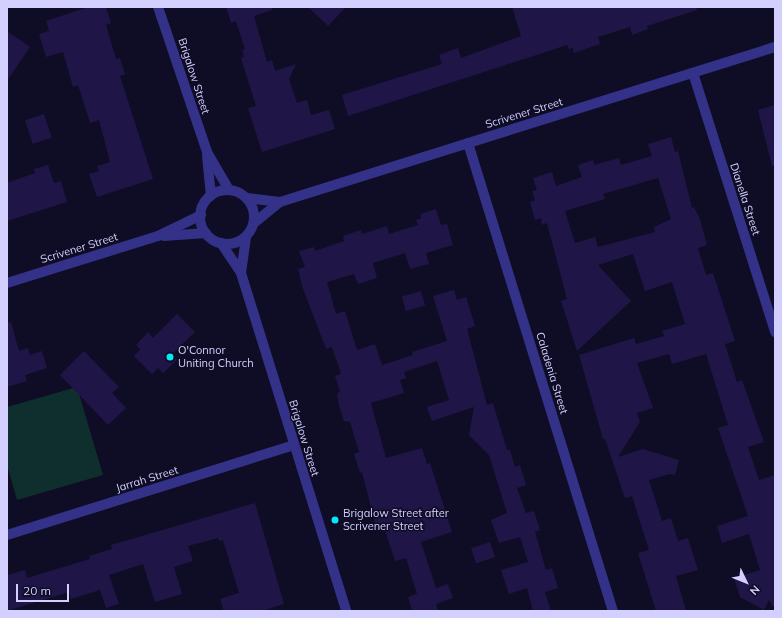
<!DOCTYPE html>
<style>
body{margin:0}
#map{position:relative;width:782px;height:618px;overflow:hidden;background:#0f0c25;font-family:Mulish,sans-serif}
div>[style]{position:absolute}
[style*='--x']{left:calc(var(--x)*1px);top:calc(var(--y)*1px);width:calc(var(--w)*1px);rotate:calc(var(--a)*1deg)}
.green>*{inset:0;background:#0e2f2d}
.building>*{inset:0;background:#1f1647;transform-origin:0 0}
.minor>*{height:10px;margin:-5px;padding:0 5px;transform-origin:5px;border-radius:5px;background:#333288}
.minor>.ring{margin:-5px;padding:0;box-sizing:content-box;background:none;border:10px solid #333288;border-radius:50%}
.dots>*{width:11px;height:11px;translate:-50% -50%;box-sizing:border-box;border:2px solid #0f0c25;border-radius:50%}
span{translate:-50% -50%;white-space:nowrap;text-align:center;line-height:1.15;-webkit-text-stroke:3px #0f0c25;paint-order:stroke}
.street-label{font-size:11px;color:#d3d0ff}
.poi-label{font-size:11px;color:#d3d0ff}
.left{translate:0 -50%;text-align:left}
.frame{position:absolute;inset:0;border:8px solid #d3d0ff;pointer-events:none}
.north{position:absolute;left:726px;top:562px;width:40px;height:40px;-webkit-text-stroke:3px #0f0c25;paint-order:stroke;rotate:133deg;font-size:11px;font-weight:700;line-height:16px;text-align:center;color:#d3d0ff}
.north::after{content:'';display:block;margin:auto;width:14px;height:18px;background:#d3d0ff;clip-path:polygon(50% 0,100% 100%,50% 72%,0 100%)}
.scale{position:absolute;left:16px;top:584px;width:53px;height:18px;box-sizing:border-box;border:2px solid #d3d0ff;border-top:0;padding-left:5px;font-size:12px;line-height:14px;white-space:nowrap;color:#d3d0ff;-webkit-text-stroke:3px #0f0c25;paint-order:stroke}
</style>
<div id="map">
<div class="green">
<i style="clip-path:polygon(77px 387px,103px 475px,17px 500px,7px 465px,7px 407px)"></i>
</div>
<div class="building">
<i style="clip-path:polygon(88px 7px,106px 7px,111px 23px,106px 25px,116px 59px,120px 58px,125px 74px,120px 76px,153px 179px,97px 197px,89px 174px,99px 171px,97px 166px,110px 162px,99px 120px,90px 123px,78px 85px,73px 87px,63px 52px,46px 57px,39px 34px,49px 31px,46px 21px)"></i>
<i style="clip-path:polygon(226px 7px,272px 7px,272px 10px,254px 16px,267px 62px,272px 60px,275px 71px,296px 64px,289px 79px,297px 103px,307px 100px,311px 115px,329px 110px,335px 129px,262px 152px,248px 108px,256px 106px,241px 58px,244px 57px,242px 50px,245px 49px,236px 21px,231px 23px)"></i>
<i style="clip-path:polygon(308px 7px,346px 7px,328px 26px)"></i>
<i style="clip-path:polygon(512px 7px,696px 7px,697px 10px,647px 26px,648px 29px,632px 35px,630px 27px,598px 37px,600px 44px,574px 53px,573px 48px,569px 49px,567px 45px,348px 116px,342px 95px,442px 64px,439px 55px,458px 48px,461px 58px,521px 36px)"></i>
<i style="clip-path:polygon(7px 31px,30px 47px,7px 81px)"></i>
<i style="clip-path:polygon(775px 105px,775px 165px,772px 166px,758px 110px)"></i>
<i style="left:44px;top:114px;width:25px;height:20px;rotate:72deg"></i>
<i style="clip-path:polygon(evenodd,671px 137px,675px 152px,678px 151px,692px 208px,694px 207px,700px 219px,707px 245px,698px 248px,706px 275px,713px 273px,735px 341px,725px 344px,737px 382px,742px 380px,764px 442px,748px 447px,759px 480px,775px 475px,775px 606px,772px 606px,769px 600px,764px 610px,740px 597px,734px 578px,760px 570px,749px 534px,722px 543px,717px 526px,748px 516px,718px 428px,728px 425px,706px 354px,672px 364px,669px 354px,637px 363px,653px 408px,637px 413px,640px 422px,618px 457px,643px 449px,679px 460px,675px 475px,669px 474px,649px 480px,662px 521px,671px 518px,678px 541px,688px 538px,698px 570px,676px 576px,686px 611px,656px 611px,638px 553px,649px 550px,632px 496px,625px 498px,605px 439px,603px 439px,579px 355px,634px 338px,636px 344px,664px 336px,662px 331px,685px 324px,672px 282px,645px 291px,633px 254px,598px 265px,631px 301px,577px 351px,561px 301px,567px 299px,547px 223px,542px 225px,541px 218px,535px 220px,530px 202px,535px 200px,532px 191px,537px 190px,533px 178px,552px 172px,556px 186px,582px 177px,578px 165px,593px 160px,594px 165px,619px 158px,621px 165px,652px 156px,648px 144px,671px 137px,658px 178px,671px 219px,654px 227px,655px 232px,598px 247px,595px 237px,575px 243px,565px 211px,605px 199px,603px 194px,658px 178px)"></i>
<i style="clip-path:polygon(48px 165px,54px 183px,61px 181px,67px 202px,7px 221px,7px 183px,35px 173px,34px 169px)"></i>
<i style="clip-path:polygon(436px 209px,441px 225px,447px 224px,453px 245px,426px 253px,429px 264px,410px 269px,405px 253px,373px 263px,377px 278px,358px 284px,354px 274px,327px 282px,336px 314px,345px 311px,357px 350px,375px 344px,382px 365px,413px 355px,412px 352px,447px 341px,433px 296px,454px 290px,457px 300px,466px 297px,475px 326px,467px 329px,487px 405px,493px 403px,507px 450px,510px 450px,515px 467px,520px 465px,526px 485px,517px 488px,526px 513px,534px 511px,540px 530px,535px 532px,546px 570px,552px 568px,558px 588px,545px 592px,551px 611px,533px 611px,527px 588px,509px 594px,501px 570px,528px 562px,520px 537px,499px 543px,491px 520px,507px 513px,489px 455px,469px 435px,474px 407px,432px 421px,427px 407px,449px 400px,437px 361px,404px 372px,406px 378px,400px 380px,404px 393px,371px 403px,386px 458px,422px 448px,427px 464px,430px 463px,452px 532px,421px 542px,436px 588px,448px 584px,453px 598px,436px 604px,438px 611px,412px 611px,408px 597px,417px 594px,406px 558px,395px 561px,383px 524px,376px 527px,362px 472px,360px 473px,354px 454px,359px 452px,350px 422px,344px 421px,339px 406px,337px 393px,340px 392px,335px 376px,341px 374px,332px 347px,326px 349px,302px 286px,298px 269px,305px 267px,299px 251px,314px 247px,315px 251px,344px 241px,343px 236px,361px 230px,362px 234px,387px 226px,389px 234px,418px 225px,416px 220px,421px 218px,420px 214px)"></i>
<i style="left:421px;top:291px;width:15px;height:20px;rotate:74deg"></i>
<i style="clip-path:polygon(177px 314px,195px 332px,171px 355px,177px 360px,163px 373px,158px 368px,152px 374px,134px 356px,140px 349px,136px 345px,148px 332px,153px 338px)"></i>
<i style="clip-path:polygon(11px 322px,19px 351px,28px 348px,30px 355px,42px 351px,47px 368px,25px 375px,27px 381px,7px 387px,7px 323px)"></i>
<i style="clip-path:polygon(84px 351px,119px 387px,112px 393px,126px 408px,108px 425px,60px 375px)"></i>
<i style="clip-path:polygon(255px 503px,284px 604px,262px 611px,224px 611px,220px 599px,239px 593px,223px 540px,219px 541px,218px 538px,188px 546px,193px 561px,174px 567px,182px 594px,155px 602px,143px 564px,109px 575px,119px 604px,106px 608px,100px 590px,71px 599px,69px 592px,7px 611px,7px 575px,25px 570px,27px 578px,90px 559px,89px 556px,112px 549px,111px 545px)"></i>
<i style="left:490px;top:542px;width:16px;height:20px;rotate:72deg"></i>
</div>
<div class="minor">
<i style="--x:158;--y:7;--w:153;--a:71.3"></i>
<i style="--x:207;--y:152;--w:44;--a:59.9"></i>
<i style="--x:693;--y:73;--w:272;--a:72.4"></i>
<i style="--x:468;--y:143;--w:490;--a:72.8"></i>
<i style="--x:207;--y:156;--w:40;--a:84.3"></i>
<i class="ring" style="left:200px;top:190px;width:44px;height:44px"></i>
<i style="--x:247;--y:198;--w:33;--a:7"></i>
<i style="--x:254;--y:223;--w:33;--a:-39"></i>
<i style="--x:280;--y:202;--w:519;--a:-17.39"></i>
<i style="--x:164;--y:236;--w:42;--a:-4.1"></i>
<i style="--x:221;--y:243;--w:36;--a:56"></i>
<i style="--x:241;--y:273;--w:354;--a:72.7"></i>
<i style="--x:241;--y:273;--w:37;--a:-82"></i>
<i style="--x:7;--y:283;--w:158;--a:-17.3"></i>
<i style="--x:158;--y:236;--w:48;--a:-26"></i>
<i style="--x:7;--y:535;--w:301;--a:-17.4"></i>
</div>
<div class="dots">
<i style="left:170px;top:357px;background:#00eafb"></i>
<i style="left:335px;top:520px;background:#00eafb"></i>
</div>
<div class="street-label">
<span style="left:194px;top:76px;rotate:72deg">Brigalow Street</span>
<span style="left:524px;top:113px;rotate:-17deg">Scrivener Street</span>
<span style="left:745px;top:199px;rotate:72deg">Dianella Street</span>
<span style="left:79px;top:248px;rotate:-17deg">Scrivener Street</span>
<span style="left:552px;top:373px;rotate:73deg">Caladenia Street</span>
<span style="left:304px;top:438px;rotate:73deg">Brigalow Street</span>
<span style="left:147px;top:479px;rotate:-17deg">Jarrah Street</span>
</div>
<div class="poi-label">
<span class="left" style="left:178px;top:357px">O'Connor<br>Uniting Church</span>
<span class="left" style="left:343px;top:520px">Brigalow Street after<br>Scrivener Street</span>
</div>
<div class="frame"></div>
<div class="north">N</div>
<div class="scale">20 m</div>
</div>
